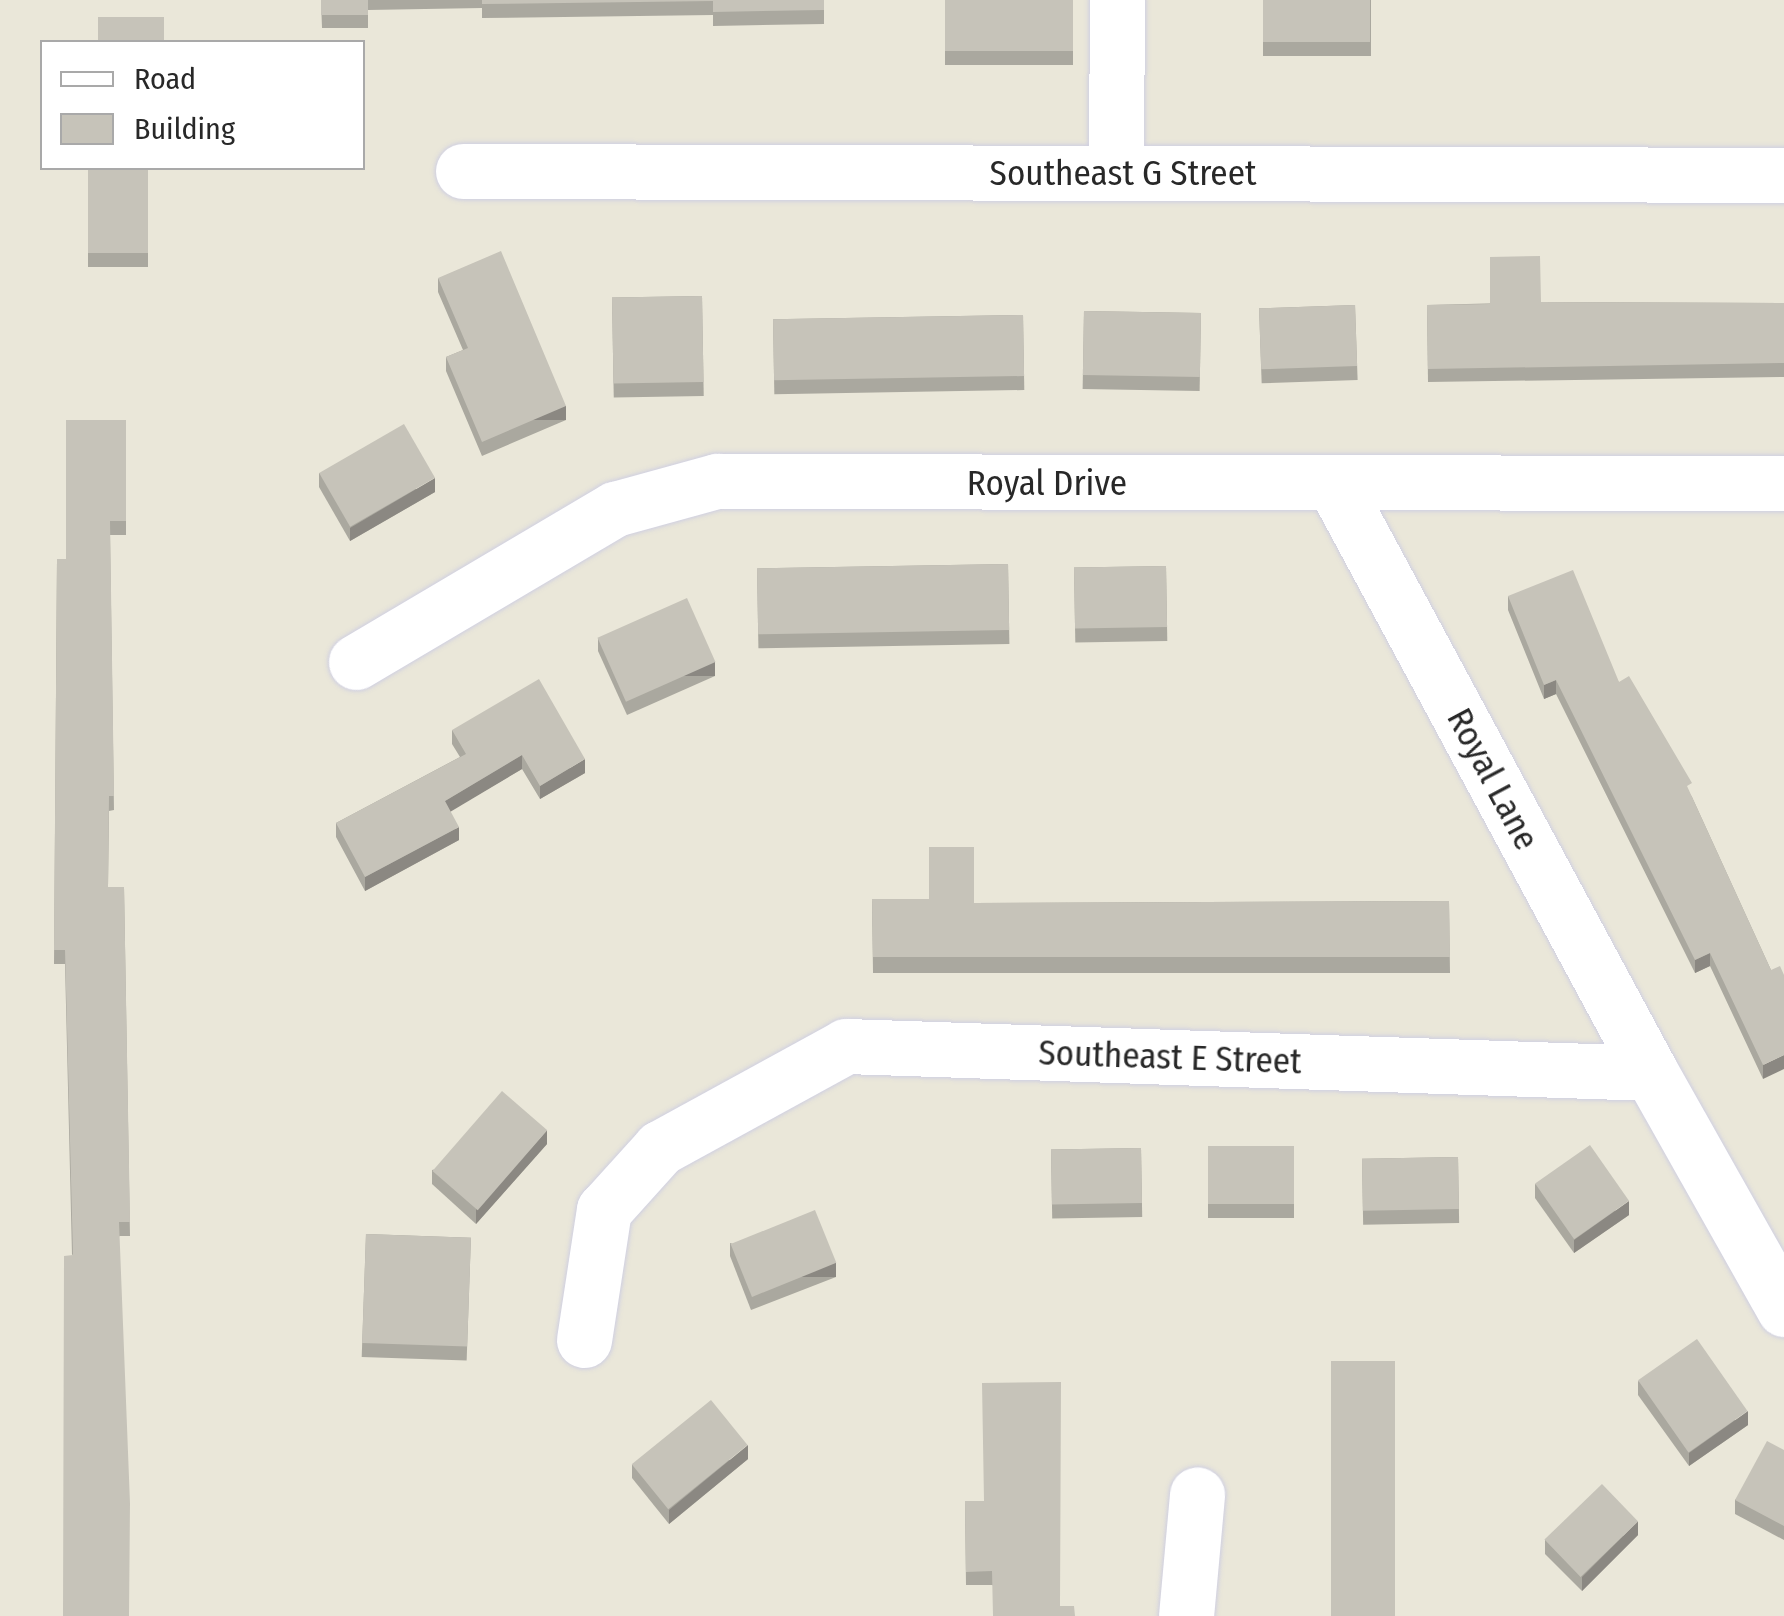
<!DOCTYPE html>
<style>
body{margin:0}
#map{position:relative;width:1784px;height:1616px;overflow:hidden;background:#eae7d9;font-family:"Fira Sans Condensed",sans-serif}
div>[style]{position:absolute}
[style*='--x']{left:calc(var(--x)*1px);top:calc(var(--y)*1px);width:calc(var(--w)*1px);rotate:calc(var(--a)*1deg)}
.roads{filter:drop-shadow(0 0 2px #cfcfe1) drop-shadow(0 0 2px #cfcfe1)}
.minor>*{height:55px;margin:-27.5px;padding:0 27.5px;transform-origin:27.5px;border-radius:27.5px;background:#fff}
.wall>*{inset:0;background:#aaa89f;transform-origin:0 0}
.shaded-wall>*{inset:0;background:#8b8882;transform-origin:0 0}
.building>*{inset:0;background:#c6c3b9;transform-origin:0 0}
span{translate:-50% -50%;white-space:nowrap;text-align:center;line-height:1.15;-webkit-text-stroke:8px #fff;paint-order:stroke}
.street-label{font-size:35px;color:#282828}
.legend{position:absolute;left:40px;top:40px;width:325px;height:130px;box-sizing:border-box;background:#fff;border:2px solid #a9a9a9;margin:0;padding:12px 18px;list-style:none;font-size:30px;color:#282828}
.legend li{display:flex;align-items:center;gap:20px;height:50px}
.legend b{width:50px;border:2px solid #a9a9a9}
</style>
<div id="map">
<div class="roads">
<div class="minor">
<i style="--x:463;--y:171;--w:1321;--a:0.17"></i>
<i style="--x:1116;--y:173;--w:173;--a:-89.7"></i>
<i style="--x:1334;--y:484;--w:669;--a:61.71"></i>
<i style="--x:356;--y:662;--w:301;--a:-30.6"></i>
<i style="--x:615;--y:509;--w:106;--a:-15.4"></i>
<i style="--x:717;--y:481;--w:1067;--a:0.11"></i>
<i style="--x:584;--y:1340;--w:132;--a:-81.3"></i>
<i style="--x:604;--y:1210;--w:84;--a:-47.9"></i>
<i style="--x:660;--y:1148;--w:212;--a:-28.7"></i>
<i style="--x:846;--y:1046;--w:805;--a:1.92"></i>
<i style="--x:1651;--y:1073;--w:271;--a:60.6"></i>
<i style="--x:1186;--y:1616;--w:122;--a:-84.8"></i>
</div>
</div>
<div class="wall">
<i style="clip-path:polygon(321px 0,824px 0,824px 24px,713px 26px,713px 15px,482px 18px,482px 8px,368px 10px,368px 28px,322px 28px)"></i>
<i style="left:945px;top:0;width:128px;height:65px"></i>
<i style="left:1263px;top:0;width:108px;height:56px"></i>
<i style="left:88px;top:168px;width:60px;height:99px"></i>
<i style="clip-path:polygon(438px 278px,566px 420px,482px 456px,446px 371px,446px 357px,463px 350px,438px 292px)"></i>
<i style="left:702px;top:296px;width:100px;height:90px;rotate:89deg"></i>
<i style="clip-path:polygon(1541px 302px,1784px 303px,1784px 377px,1428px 382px,1427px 305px)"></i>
<i style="left:1355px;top:305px;width:75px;height:96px;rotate:88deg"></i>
<i style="left:1084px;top:311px;width:117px;height:78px;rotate:1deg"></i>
<i style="left:1023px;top:315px;width:75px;height:250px;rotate:89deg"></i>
<i style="clip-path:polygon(126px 420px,126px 535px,110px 535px,114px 810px,109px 811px,108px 887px,124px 887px,130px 1236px,120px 1236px,72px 1255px,65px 964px,54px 964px,57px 559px,66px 559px)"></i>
<i style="clip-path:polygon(319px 473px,435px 492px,350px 541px,319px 487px)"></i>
<i style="left:1008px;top:564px;width:80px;height:251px;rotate:89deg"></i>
<i style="left:1166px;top:566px;width:75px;height:92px;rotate:89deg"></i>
<i style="clip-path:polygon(1508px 596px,1619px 682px,1692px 797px,1771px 970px,1763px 1079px,1710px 966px,1695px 973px,1556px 694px,1544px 699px,1508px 610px)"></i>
<i style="clip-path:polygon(598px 638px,715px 676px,627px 715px,598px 651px)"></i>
<i style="clip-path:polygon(452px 730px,585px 773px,540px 799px,522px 769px,450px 811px,459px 840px,365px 891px,336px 837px,336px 823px,460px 757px,452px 744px)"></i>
<i style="clip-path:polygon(872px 899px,974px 903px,1449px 901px,1450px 973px,873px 973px)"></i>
<i style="clip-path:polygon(547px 1144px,476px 1224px,432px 1184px,432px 1170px)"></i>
<i style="left:1294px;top:1146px;width:72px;height:86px;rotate:90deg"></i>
<i style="left:1141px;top:1148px;width:69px;height:90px;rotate:89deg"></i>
<i style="left:1458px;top:1157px;width:66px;height:96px;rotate:89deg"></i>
<i style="clip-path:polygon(1535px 1184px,1629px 1215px,1574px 1253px,1535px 1198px)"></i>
<i style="left:366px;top:1234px;width:105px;height:123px;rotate:2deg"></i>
<i style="clip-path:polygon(730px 1243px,836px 1277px,751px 1310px,730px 1256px)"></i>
<i style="clip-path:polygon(1638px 1381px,1748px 1425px,1689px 1466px,1638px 1395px)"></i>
<i style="clip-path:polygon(1784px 1450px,1784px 1540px,1735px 1514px,1735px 1500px)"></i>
<i style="clip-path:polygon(748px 1459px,669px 1524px,632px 1478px,632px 1465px)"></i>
<i style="clip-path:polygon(965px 1501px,1060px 1606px,1075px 1616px,992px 1585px,966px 1585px)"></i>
<i style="clip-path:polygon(1638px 1535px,1582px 1591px,1545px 1554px,1545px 1540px)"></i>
</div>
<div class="shaded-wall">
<i style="left:566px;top:406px;width:14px;height:91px;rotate:90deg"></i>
<i style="clip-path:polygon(435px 478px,435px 492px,350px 541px,350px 528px)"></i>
<i style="left:715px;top:662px;width:14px;height:96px;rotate:90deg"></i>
<i style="clip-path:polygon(1556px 680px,1556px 694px,1544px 699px,1544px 685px)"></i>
<i style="clip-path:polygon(522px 755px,522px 769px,445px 815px,445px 801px)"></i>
<i style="clip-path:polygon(585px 759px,585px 773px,540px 799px,540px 786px)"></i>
<i style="clip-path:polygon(459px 827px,459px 840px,365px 891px,365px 877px)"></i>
<i style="clip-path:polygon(1710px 953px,1710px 966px,1695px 973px,1695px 960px)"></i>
<i style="clip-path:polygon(1784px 1055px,1784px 1069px,1763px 1079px,1763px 1065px)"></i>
<i style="clip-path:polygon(547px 1130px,547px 1144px,476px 1224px,476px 1210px)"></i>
<i style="clip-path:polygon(1629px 1201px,1629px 1215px,1574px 1253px,1574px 1240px)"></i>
<i style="left:836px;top:1263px;width:14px;height:91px;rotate:90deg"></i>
<i style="clip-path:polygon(1748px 1411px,1748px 1425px,1689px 1466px,1689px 1453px)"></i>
<i style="clip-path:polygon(748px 1445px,748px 1459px,669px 1524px,669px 1510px)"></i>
<i style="clip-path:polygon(1638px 1521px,1638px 1535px,1582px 1591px,1582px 1577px)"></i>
</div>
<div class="building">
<i style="left:321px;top:0;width:47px;height:15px"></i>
<i style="clip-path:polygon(482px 0,824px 0,824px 10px,713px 12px,713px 1px,482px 4px)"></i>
<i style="left:945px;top:0;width:128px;height:51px"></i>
<i style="left:1263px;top:0;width:107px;height:42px"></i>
<i style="left:164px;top:17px;width:25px;height:66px;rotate:90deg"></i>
<i style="left:88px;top:168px;width:60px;height:85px"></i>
<i style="clip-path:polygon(501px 251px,566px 406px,482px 442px,446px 357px,468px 348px,438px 278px)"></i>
<i style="clip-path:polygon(1540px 256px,1541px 302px,1784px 303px,1784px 363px,1428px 369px,1427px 305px,1490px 304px,1490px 257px)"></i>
<i style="left:702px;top:296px;width:86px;height:90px;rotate:89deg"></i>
<i style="left:1355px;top:305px;width:61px;height:96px;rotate:88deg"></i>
<i style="left:1084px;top:311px;width:117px;height:64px;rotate:1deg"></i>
<i style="left:1023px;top:315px;width:61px;height:250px;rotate:89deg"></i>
<i style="clip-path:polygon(66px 420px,126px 420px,126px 521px,110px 521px,114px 796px,109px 796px,108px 887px,124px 887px,130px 1222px,119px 1222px,130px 1503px,129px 1616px,63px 1616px,64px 1256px,73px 1255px,65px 950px,54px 950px,57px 559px,66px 559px)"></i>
<i style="left:404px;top:424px;width:62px;height:98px;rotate:60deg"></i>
<i style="left:1008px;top:564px;width:66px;height:251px;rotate:89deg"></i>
<i style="left:1166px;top:566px;width:61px;height:92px;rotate:89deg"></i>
<i style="clip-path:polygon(1573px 570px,1619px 682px,1629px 676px,1692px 783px,1687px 786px,1771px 970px,1780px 966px,1784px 975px,1784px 1055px,1763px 1065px,1710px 953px,1695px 960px,1556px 680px,1544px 685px,1508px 596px)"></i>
<i style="left:687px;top:598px;width:70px;height:98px;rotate:66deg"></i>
<i style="clip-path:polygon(539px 679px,585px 759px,540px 786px,522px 755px,445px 801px,459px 827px,365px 877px,336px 823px,466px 754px,452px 730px)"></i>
<i style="clip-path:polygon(929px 847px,974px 847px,974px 903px,1449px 901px,1450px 957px,873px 957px,872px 899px,929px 899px)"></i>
<i style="left:502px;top:1091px;width:60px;height:106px;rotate:41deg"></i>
<i style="left:1590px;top:1145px;width:68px;height:67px;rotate:55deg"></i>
<i style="left:1294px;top:1146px;width:58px;height:86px;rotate:90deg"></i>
<i style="left:1141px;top:1148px;width:55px;height:90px;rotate:89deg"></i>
<i style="left:1458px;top:1157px;width:52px;height:96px;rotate:89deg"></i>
<i style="left:815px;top:1210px;width:57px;height:91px;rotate:68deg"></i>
<i style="left:366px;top:1234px;width:105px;height:109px;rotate:2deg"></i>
<i style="left:1697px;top:1339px;width:88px;height:72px;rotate:55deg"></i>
<i style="left:1395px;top:1361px;width:255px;height:64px;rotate:90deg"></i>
<i style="clip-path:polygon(1061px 1382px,1060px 1606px,1074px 1606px,1075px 1616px,993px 1616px,992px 1571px,966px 1572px,965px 1501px,984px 1501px,982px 1383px)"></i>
<i style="left:711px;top:1400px;width:58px;height:102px;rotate:51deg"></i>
<i style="clip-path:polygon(1767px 1441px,1784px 1450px,1784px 1526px,1735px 1500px)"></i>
<i style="left:1602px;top:1484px;width:52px;height:80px;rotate:46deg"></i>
</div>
<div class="street-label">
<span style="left:1123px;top:173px">Southeast G Street</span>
<span style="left:1047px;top:483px">Royal Drive</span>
<span style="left:1493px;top:779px;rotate:62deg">Royal Lane</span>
<span style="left:1170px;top:1057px;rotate:2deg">Southeast E Street</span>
</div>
<ul class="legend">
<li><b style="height:12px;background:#fff"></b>Road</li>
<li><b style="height:28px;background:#c6c3b9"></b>Building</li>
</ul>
</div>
